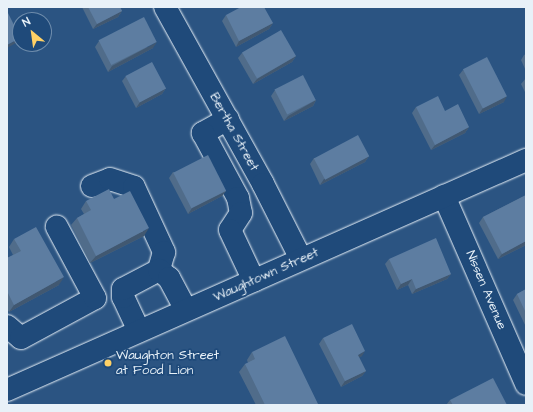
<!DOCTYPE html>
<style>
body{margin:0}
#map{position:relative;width:533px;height:412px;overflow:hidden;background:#2b5482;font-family:"Architects Daughter",sans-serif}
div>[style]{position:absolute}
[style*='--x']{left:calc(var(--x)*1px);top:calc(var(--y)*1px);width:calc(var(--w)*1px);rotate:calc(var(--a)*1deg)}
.roads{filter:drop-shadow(0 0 1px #e8f1f8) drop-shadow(0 0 1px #e8f1f8)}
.minor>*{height:22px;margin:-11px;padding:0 11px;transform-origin:11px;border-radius:11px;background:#1f4a7a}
.major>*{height:22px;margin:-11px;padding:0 11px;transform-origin:11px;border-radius:11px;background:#1f4a7a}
.wall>*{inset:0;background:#506c8a}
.shaded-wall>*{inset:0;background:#415871}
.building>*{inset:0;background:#5d7da1;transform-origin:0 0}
.dots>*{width:11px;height:11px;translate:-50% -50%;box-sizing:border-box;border:2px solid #1f4a7a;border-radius:50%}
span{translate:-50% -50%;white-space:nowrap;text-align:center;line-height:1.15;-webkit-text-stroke:3.5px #1f4a7a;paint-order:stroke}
.street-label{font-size:13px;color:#e8f1f8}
.poi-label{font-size:13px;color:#e8f1f8}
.left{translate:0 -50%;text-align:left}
.frame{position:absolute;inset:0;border:8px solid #e8f1f8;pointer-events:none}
.north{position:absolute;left:12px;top:12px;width:40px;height:40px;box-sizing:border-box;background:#1f4a7a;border:1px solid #6f8dac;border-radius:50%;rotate:331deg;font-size:11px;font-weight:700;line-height:16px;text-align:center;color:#e8f1f8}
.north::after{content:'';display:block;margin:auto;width:14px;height:18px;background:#ffd166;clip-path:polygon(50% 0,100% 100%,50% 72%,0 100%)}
</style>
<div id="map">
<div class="roads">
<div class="minor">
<i style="--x:165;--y:7;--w:202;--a:61"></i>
<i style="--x:263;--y:184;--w:84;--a:63.1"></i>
<i style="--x:228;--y:119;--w:29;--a:151"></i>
<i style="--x:203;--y:133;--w:74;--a:61.7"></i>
<i style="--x:238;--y:198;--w:15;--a:79"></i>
<i style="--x:241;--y:213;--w:20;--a:123"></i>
<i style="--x:230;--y:230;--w:56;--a:64.8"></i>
<i style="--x:92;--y:186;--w:19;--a:-21"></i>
<i style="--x:110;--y:179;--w:25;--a:18"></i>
<i style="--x:134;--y:187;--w:72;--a:65.2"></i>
<i style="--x:164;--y:252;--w:19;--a:106"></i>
<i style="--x:444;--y:196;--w:205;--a:66.4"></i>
<i style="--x:7;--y:326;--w:18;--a:41"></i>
<i style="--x:21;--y:338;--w:84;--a:-28.4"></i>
<i style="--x:95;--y:298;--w:81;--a:-118.2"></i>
<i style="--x:139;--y:331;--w:38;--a:-115"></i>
<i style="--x:123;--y:297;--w:8;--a:-90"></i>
<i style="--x:123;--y:289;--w:41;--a:-27.8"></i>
<i style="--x:159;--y:270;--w:13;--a:39"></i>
<i style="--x:169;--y:278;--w:36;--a:62"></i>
</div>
<div class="major">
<i style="--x:7;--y:390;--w:568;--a:-23.9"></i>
</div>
</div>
<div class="wall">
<i style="clip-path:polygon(82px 7px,120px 7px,122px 11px,118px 17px,93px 29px)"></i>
<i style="clip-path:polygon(226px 15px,273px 23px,269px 29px,236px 47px,222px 21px)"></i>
<i style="clip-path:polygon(99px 41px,153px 48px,108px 72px,95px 47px)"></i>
<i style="clip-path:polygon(242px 53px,296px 56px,292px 62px,253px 84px,238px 58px)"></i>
<i style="clip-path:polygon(526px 54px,526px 71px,521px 60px,524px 55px)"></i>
<i style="clip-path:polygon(463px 70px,504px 102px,479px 114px,459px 75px)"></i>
<i style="clip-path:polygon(126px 76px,166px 88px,162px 94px,136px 108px,122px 81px)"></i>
<i style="clip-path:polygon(526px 78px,526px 94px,521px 84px)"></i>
<i style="clip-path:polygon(275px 90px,316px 100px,313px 106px,284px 121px,271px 96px)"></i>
<i style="clip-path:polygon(416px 107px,445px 111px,469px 127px,465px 133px,431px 150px,412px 113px)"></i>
<i style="clip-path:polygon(369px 156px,365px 162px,320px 185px,310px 164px,314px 158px)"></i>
<i style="clip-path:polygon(173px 172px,226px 191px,222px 196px,188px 214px,169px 178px)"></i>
<i style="clip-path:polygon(526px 195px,526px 245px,498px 259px,479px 223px,483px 217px)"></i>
<i style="clip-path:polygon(114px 199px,144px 236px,90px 263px,71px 225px,77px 218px,84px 214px,81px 209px,86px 201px)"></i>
<i style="clip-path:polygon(14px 239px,59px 285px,9px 312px,7px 309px,7px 258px,13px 255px,9px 247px)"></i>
<i style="clip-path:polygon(389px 259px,451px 274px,447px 279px,412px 294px,408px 285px,397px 290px,385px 264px)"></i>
<i style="clip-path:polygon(526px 289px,526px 327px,513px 300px,517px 294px)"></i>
<i style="clip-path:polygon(323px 338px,362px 356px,359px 357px,366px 371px,362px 376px,341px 387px,319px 344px)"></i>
<i style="clip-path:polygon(252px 352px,318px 404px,317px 405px,256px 405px,239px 372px,245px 364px,248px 363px,247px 360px)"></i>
<i style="clip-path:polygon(450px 400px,507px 405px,446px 405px)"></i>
</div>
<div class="shaded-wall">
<i style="clip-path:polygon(122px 11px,118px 17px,93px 29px,97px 24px)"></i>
<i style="clip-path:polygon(273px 23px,269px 29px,236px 47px,239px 41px)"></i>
<i style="clip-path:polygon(20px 38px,16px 43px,7px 48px,7px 45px)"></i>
<i style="clip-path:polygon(157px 42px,153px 48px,108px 72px,112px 66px)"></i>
<i style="clip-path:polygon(296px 56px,292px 62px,253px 84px,257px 79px)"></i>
<i style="clip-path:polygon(166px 88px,162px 94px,136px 108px,140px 102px)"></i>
<i style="clip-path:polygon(507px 96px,504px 102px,479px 114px,483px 108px)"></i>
<i style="clip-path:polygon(316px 100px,313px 106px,284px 121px,288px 116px)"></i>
<i style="clip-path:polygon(469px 127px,465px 133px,431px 150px,435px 145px)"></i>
<i style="clip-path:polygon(369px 156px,365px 162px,320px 185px,324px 179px)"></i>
<i style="clip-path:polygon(226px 191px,222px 196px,188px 214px,192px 208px)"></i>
<i style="clip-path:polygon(149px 228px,144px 236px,90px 263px,96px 256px)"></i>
<i style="clip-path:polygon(526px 241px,526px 245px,498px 259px,502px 254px)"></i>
<i style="clip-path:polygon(451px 274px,447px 279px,412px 294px,416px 289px)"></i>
<i style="clip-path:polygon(64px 277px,59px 285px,9px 312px,14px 305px)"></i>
<i style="clip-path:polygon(412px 279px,408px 285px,397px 290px,401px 284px)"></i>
<i style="clip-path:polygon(365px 351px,362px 356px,354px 360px,358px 355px)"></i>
<i style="clip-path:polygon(366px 371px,362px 376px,341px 387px,345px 381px)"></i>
</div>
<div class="building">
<i style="clip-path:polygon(88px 7px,120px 7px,122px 11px,97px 24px)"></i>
<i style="clip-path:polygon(241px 7px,264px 7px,273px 23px,239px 41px,226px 15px)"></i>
<i style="clip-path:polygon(7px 11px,20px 37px,20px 38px,7px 45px)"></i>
<i style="left:144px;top:17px;width:28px;height:51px;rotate:63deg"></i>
<i style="left:281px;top:30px;width:30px;height:45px;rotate:60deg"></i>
<i style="left:487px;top:57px;width:44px;height:27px;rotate:63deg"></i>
<i style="left:152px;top:62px;width:30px;height:30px;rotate:62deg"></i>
<i style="left:303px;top:75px;width:28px;height:32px;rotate:63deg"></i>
<i style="clip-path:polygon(438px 96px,445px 111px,458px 104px,469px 127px,435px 145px,416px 107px)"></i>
<i style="left:358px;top:135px;width:24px;height:50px;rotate:62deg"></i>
<i style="left:208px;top:155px;width:40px;height:39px;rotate:63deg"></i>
<i style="clip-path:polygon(109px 189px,114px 199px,130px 191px,149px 228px,96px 256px,77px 218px,91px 210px,86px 201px)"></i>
<i style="clip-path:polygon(526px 195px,526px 241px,502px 254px,483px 217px)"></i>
<i style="clip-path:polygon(36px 227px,64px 277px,14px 305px,7px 291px,7px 258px,21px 251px,14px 239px)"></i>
<i style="clip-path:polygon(436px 238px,451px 274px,416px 289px,412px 279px,401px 284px,389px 259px)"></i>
<i style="clip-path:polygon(526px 289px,526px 313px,517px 294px)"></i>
<i style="clip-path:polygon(352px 324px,365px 351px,358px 355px,366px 371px,345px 381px,323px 338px)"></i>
<i style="clip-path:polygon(285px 336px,318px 404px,316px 405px,265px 405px,245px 364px,255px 359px,252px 352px)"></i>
<i style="clip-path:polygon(493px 378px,507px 405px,453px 405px,450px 400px)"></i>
</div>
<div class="dots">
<i style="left:108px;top:363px;background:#ffd166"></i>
</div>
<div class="street-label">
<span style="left:234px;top:132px;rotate:61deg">Bertha Street</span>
<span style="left:266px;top:275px;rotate:-24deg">Waughtown Street</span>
<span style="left:486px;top:290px;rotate:67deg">Nissen Avenue</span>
</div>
<div class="poi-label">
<span class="left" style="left:116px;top:363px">Waughton Street<br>at Food Lion</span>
</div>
<div class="frame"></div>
<div class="north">N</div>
</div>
